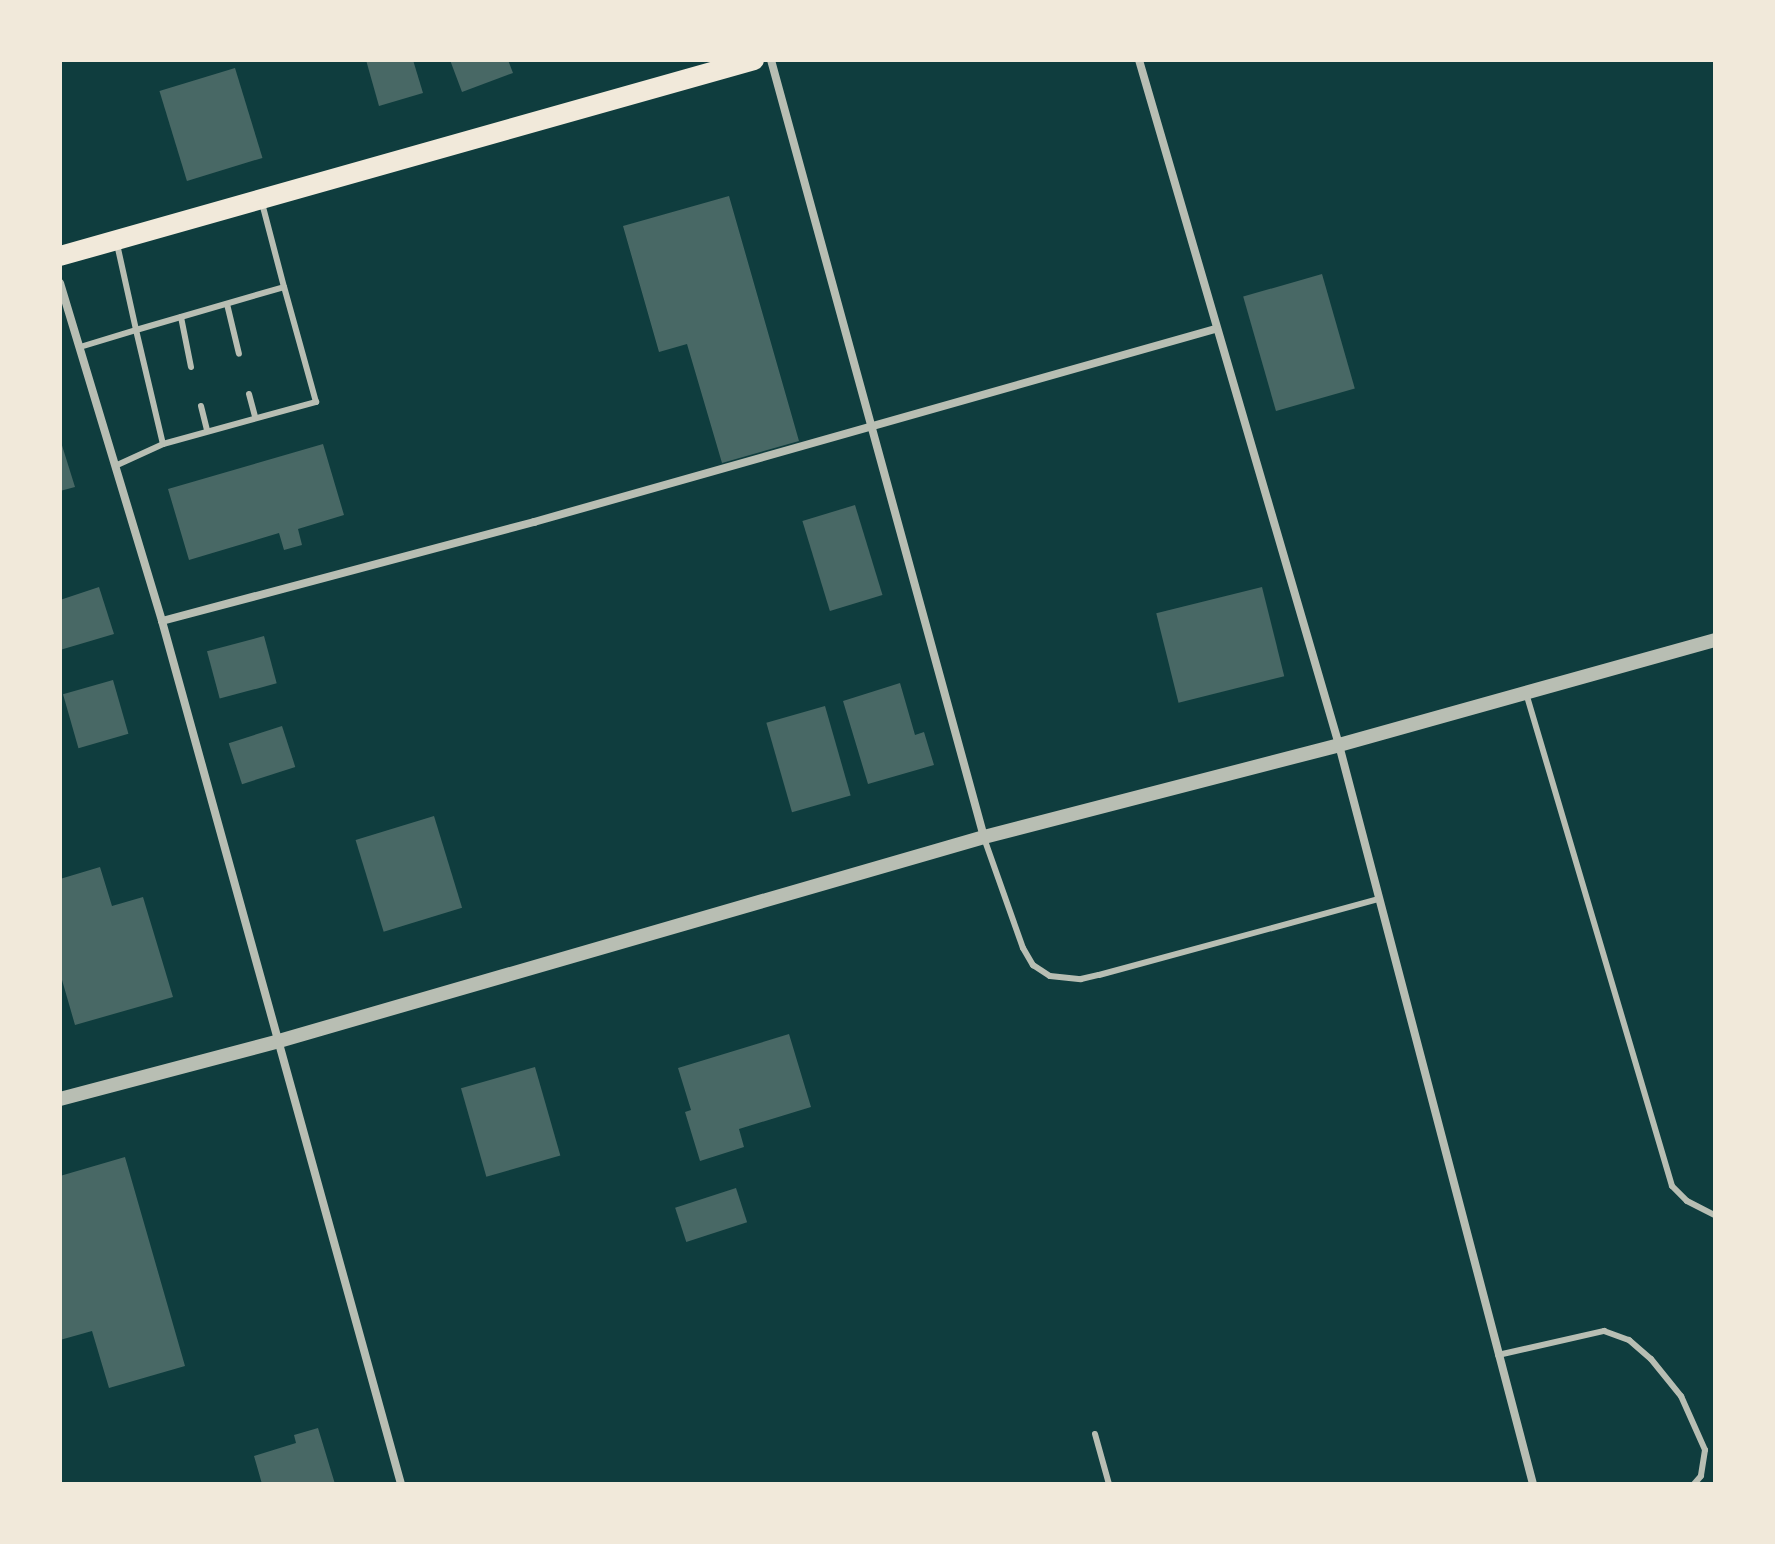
<!DOCTYPE html>
<style>
body{margin:0}
#map{position:relative;width:1775px;height:1544px;overflow:hidden;background:#0f3d3e;font-family:Montserrat,sans-serif}
div>[style]{position:absolute}
[style*='--x']{left:calc(var(--x)*1px);top:calc(var(--y)*1px);width:calc(var(--w)*1px);rotate:calc(var(--a)*1deg)}
.building>*{inset:0;background:#486865;transform-origin:0 0}
.service>*{height:6px;margin:-3px;padding:0 3px;transform-origin:3px;border-radius:3px;background:#b8beb3}
.minor>*{height:8px;margin:-4px;padding:0 4px;transform-origin:4px;border-radius:4px;background:#b8beb3}
.tertiary>*{height:14px;margin:-7px;padding:0 7px;transform-origin:7px;border-radius:7px;background:#b8beb3}
.primary>*{height:20px;margin:-10px;padding:0 10px;transform-origin:10px;border-radius:10px;background:#f1e9da}
span{translate:-50% -50%;white-space:nowrap;text-align:center;line-height:1.15;-webkit-text-stroke:8px #f1e9da;paint-order:stroke}
.frame{position:absolute;inset:0;border:62px solid #f1e9da;pointer-events:none}
</style>
<div id="map">
<div class="building">
<i style="clip-path:polygon(366px 60px,413px 60px,423px 93px,379px 106px)"></i>
<i style="clip-path:polygon(450px 60px,508px 60px,513px 73px,462px 92px)"></i>
<i style="left:235px;top:68px;width:94px;height:79px;rotate:73deg"></i>
<i style="clip-path:polygon(729px 196px,799px 441px,722px 463px,687px 344px,659px 352px,623px 226px)"></i>
<i style="left:1322px;top:274px;width:119px;height:82px;rotate:74deg"></i>
<i style="clip-path:polygon(60px 439px,75px 487px,60px 491px)"></i>
<i style="clip-path:polygon(323px 444px,344px 515px,298px 529px,302px 545px,284px 550px,279px 533px,189px 560px,168px 489px)"></i>
<i style="left:855px;top:505px;width:94px;height:55px;rotate:73deg"></i>
<i style="clip-path:polygon(99px 587px,114px 634px,60px 650px,60px 600px)"></i>
<i style="left:1262px;top:587px;width:92px;height:109px;rotate:76deg"></i>
<i style="left:264px;top:636px;width:49px;height:59px;rotate:75deg"></i>
<i style="left:113px;top:680px;width:56px;height:52px;rotate:74deg"></i>
<i style="clip-path:polygon(900px 683px,915px 735px,924px 732px,934px 765px,868px 784px,843px 701px)"></i>
<i style="left:825px;top:706px;width:93px;height:61px;rotate:74deg"></i>
<i style="left:282px;top:726px;width:43px;height:56px;rotate:72deg"></i>
<i style="left:434px;top:816px;width:96px;height:82px;rotate:73deg"></i>
<i style="clip-path:polygon(100px 867px,112px 906px,143px 897px,173px 997px,75px 1025px,60px 973px,60px 879px)"></i>
<i style="clip-path:polygon(789px 1034px,811px 1107px,739px 1129px,744px 1147px,700px 1161px,685px 1112px,691px 1110px,678px 1068px)"></i>
<i style="left:535px;top:1067px;width:92px;height:77px;rotate:74deg"></i>
<i style="clip-path:polygon(125px 1157px,185px 1366px,109px 1388px,92px 1331px,60px 1340px,60px 1176px)"></i>
<i style="left:736px;top:1188px;width:36px;height:64px;rotate:72deg"></i>
<i style="clip-path:polygon(318px 1428px,335px 1484px,262px 1484px,254px 1456px,296px 1443px,294px 1435px)"></i>
</div>
<div class="service">
<i style="--x:117;--y:244;--w:88;--a:77.5"></i>
<i style="--x:136;--y:330;--w:154;--a:-16.2"></i>
<i style="--x:284;--y:287;--w:87;--a:-104.7"></i>
<i style="--x:227;--y:304;--w:51;--a:76.5"></i>
<i style="--x:181;--y:317;--w:51;--a:78.7"></i>
<i style="--x:80;--y:347;--w:59;--a:-16.9"></i>
<i style="--x:136;--y:330;--w:117;--a:76.7"></i>
<i style="--x:163;--y:444;--w:159;--a:-15.4"></i>
<i style="--x:316;--y:402;--w:119;--a:-105.5"></i>
<i style="--x:249;--y:394;--w:24;--a:75"></i>
<i style="--x:201;--y:406;--w:25;--a:76"></i>
<i style="--x:115;--y:466;--w:53;--a:-24.6"></i>
<i style="--x:1526;--y:693;--w:514;--a:73.5"></i>
<i style="--x:1672;--y:1186;--w:21;--a:45"></i>
<i style="--x:1687;--y:1201;--w:31;--a:27"></i>
<i style="--x:984;--y:838;--w:117;--a:70.5"></i>
<i style="--x:1023;--y:948;--w:20;--a:60"></i>
<i style="--x:1033;--y:965;--w:20;--a:33"></i>
<i style="--x:1050;--y:976;--w:31;--a:6"></i>
<i style="--x:1081;--y:979;--w:18;--a:-13"></i>
<i style="--x:1099;--y:975;--w:290;--a:-15.2"></i>
<i style="--x:1498;--y:1355;--w:109;--a:-12.8"></i>
<i style="--x:1604;--y:1331;--w:27;--a:20"></i>
<i style="--x:1629;--y:1340;--w:29;--a:41"></i>
<i style="--x:1651;--y:1359;--w:48;--a:51"></i>
<i style="--x:1681;--y:1396;--w:59;--a:66"></i>
<i style="--x:1705;--y:1450;--w:26;--a:99"></i>
<i style="--x:1701;--y:1476;--w:11;--a:131"></i>
<i style="--x:1095;--y:1434;--w:52;--a:74.4"></i>
</div>
<div class="minor">
<i style="--x:771;--y:60;--w:806;--a:74.67"></i>
<i style="--x:1139;--y:60;--w:714;--a:73.72"></i>
<i style="--x:1339;--y:745;--w:764;--a:75.29"></i>
<i style="--x:60;--y:283;--w:353;--a:73.2"></i>
<i style="--x:162;--y:621;--w:895;--a:74.52"></i>
<i style="--x:162;--y:621;--w:385;--a:-14.9"></i>
<i style="--x:534;--y:522;--w:708;--a:-15.82"></i>
</div>
<div class="tertiary">
<i style="--x:60;--y:1099;--w:227;--a:-14.8"></i>
<i style="--x:279;--y:1041;--w:734;--a:-16.14"></i>
<i style="--x:984;--y:837;--w:367;--a:-14.5"></i>
<i style="--x:1339;--y:745;--w:390;--a:-15.6"></i>
</div>
<div class="primary">
<i style="--x:60;--y:256;--w:721;--a:-15.77"></i>
</div>
<div class="frame"></div>
</div>
